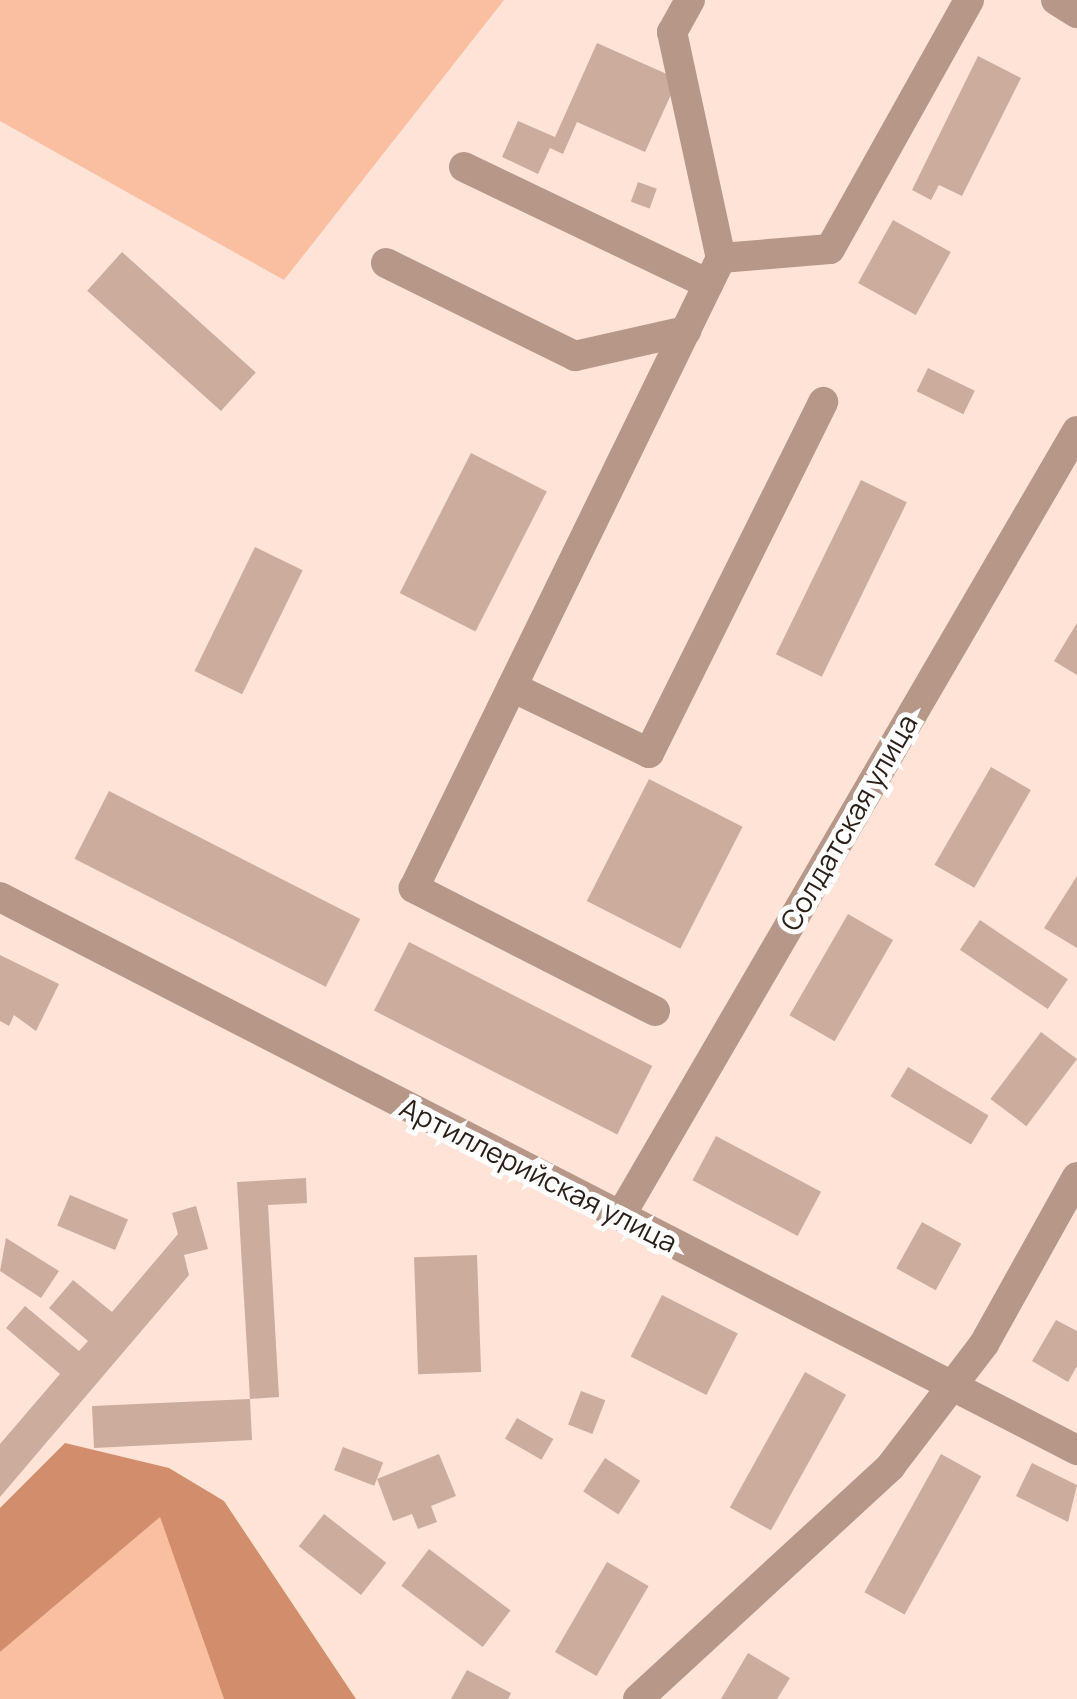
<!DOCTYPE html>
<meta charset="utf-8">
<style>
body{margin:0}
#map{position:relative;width:1077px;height:1699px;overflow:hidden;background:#fee3d6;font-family:Manrope,sans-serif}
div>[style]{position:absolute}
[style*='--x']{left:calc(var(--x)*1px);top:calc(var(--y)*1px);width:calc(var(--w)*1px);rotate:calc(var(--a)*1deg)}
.green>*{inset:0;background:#fabfa1}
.water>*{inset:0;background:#d28e6c}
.building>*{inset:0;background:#ccac9d;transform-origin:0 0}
.minor>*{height:30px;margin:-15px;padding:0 15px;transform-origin:15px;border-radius:15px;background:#b69788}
span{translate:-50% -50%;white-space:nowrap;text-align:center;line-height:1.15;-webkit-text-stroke:10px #fff;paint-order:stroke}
.street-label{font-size:28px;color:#2a1f19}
</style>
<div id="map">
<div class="green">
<i style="clip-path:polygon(0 0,504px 0,284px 280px,0 121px)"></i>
<i style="clip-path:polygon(160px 1516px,224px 1699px,0 1699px,0 1652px)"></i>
</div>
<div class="water">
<i style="clip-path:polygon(65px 1443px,169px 1468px,224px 1501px,356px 1699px,224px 1699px,160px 1517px,0 1652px,0 1508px)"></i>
</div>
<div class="building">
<i style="clip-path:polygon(597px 43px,678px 79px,645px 152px,577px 122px,563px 154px,550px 148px,538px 174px,502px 157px,518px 121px,555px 137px)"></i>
<i style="clip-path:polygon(978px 56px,1021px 78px,962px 196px,939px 185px,931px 200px,912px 190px)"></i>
<i style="left:638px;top:182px;width:20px;height:21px;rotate:20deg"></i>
<i style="left:893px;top:220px;width:66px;height:72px;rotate:29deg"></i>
<i style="left:122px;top:252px;width:180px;height:52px;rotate:42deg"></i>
<i style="left:928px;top:368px;width:52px;height:26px;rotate:26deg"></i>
<i style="left:471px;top:453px;width:85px;height:157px;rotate:27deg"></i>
<i style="left:861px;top:480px;width:51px;height:194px;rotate:26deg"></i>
<i style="left:255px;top:547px;width:53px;height:138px;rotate:26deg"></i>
<i style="clip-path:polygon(1077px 623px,1077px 675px,1054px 661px)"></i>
<i style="left:991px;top:767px;width:46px;height:113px;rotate:30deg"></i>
<i style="left:649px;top:779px;width:105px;height:137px;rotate:27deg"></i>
<i style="left:109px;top:791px;width:282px;height:76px;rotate:27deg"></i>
<i style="clip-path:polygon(1077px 876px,1077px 948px,1044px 928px)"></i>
<i style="left:848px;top:914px;width:52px;height:117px;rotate:30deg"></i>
<i style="left:980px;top:920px;width:106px;height:36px;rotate:34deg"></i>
<i style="left:409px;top:942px;width:273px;height:77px;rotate:27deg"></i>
<i style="clip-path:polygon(0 955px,59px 984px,36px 1031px,14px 1015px,9px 1026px,0 1021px)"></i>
<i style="left:1041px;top:1032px;width:45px;height:84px;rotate:37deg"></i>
<i style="left:908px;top:1067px;width:94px;height:34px;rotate:31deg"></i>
<i style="left:716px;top:1136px;width:119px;height:50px;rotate:28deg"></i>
<i style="clip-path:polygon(306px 1178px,307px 1203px,268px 1205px,279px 1397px,250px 1399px,252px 1440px,94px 1448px,92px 1406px,250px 1399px,237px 1182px)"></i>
<i style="left:70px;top:1195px;width:63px;height:33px;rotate:23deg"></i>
<i style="clip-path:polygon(196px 1206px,208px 1249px,184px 1255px,189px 1275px,0 1497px,0 1444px,60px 1374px,6px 1328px,25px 1306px,79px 1351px,88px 1341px,49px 1308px,73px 1280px,112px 1312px,178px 1234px,172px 1213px)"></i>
<i style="left:922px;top:1222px;width:45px;height:53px;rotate:29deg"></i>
<i style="clip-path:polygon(6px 1238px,59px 1271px,41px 1298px,0 1271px)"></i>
<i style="left:477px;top:1255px;width:117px;height:63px;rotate:88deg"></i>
<i style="left:662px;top:1295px;width:85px;height:69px;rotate:27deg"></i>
<i style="clip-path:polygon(1056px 1320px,1077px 1331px,1077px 1366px,1068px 1382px,1032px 1361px)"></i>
<i style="left:805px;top:1372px;width:47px;height:155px;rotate:29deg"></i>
<i style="left:581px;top:1391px;width:26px;height:36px;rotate:21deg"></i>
<i style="left:517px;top:1418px;width:42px;height:24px;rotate:30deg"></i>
<i style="left:343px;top:1447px;width:43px;height:25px;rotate:21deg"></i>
<i style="clip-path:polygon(439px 1454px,456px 1496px,431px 1506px,437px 1522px,418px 1529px,412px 1514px,393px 1521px,377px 1479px)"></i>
<i style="left:941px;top:1454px;width:46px;height:158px;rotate:29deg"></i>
<i style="left:605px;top:1458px;width:42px;height:40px;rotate:33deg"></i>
<i style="clip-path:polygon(1032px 1463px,1077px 1485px,1068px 1522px,1016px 1496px)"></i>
<i style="left:324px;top:1514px;width:79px;height:41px;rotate:38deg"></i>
<i style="left:429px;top:1549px;width:102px;height:46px;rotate:37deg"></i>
<i style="left:607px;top:1562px;width:48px;height:104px;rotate:30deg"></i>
<i style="clip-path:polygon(748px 1653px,790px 1678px,777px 1699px,721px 1699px)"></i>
<i style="clip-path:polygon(467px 1670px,511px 1693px,508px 1699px,451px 1699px)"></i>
</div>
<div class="minor">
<i style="--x:690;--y:0;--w:37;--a:119"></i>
<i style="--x:672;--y:32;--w:231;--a:77.8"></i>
<i style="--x:1056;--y:0;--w:25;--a:32"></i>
<i style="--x:464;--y:167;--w:271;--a:25.6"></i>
<i style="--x:386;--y:263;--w:211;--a:26.2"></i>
<i style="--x:575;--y:356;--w:114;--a:-12.7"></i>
<i style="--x:512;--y:687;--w:152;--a:25.7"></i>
<i style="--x:649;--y:753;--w:392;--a:-63.6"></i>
<i style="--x:0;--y:897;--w:1211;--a:27.18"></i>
<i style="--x:655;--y:1011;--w:271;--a:-153"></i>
<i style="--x:414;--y:888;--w:701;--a:-64.02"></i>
<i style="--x:721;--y:258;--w:109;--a:-4.7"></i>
<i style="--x:830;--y:249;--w:285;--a:-60.8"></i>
<i style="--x:621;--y:1215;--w:907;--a:-59.82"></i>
<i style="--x:638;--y:1699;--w:343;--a:-42.6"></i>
<i style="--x:890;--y:1467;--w:155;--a:-52.6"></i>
<i style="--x:984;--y:1344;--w:191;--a:-60.9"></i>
</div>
<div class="street-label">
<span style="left:848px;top:822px;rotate:-60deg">Солдатская улица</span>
<span style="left:539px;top:1174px;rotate:27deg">Артиллерийская улица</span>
</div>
</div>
